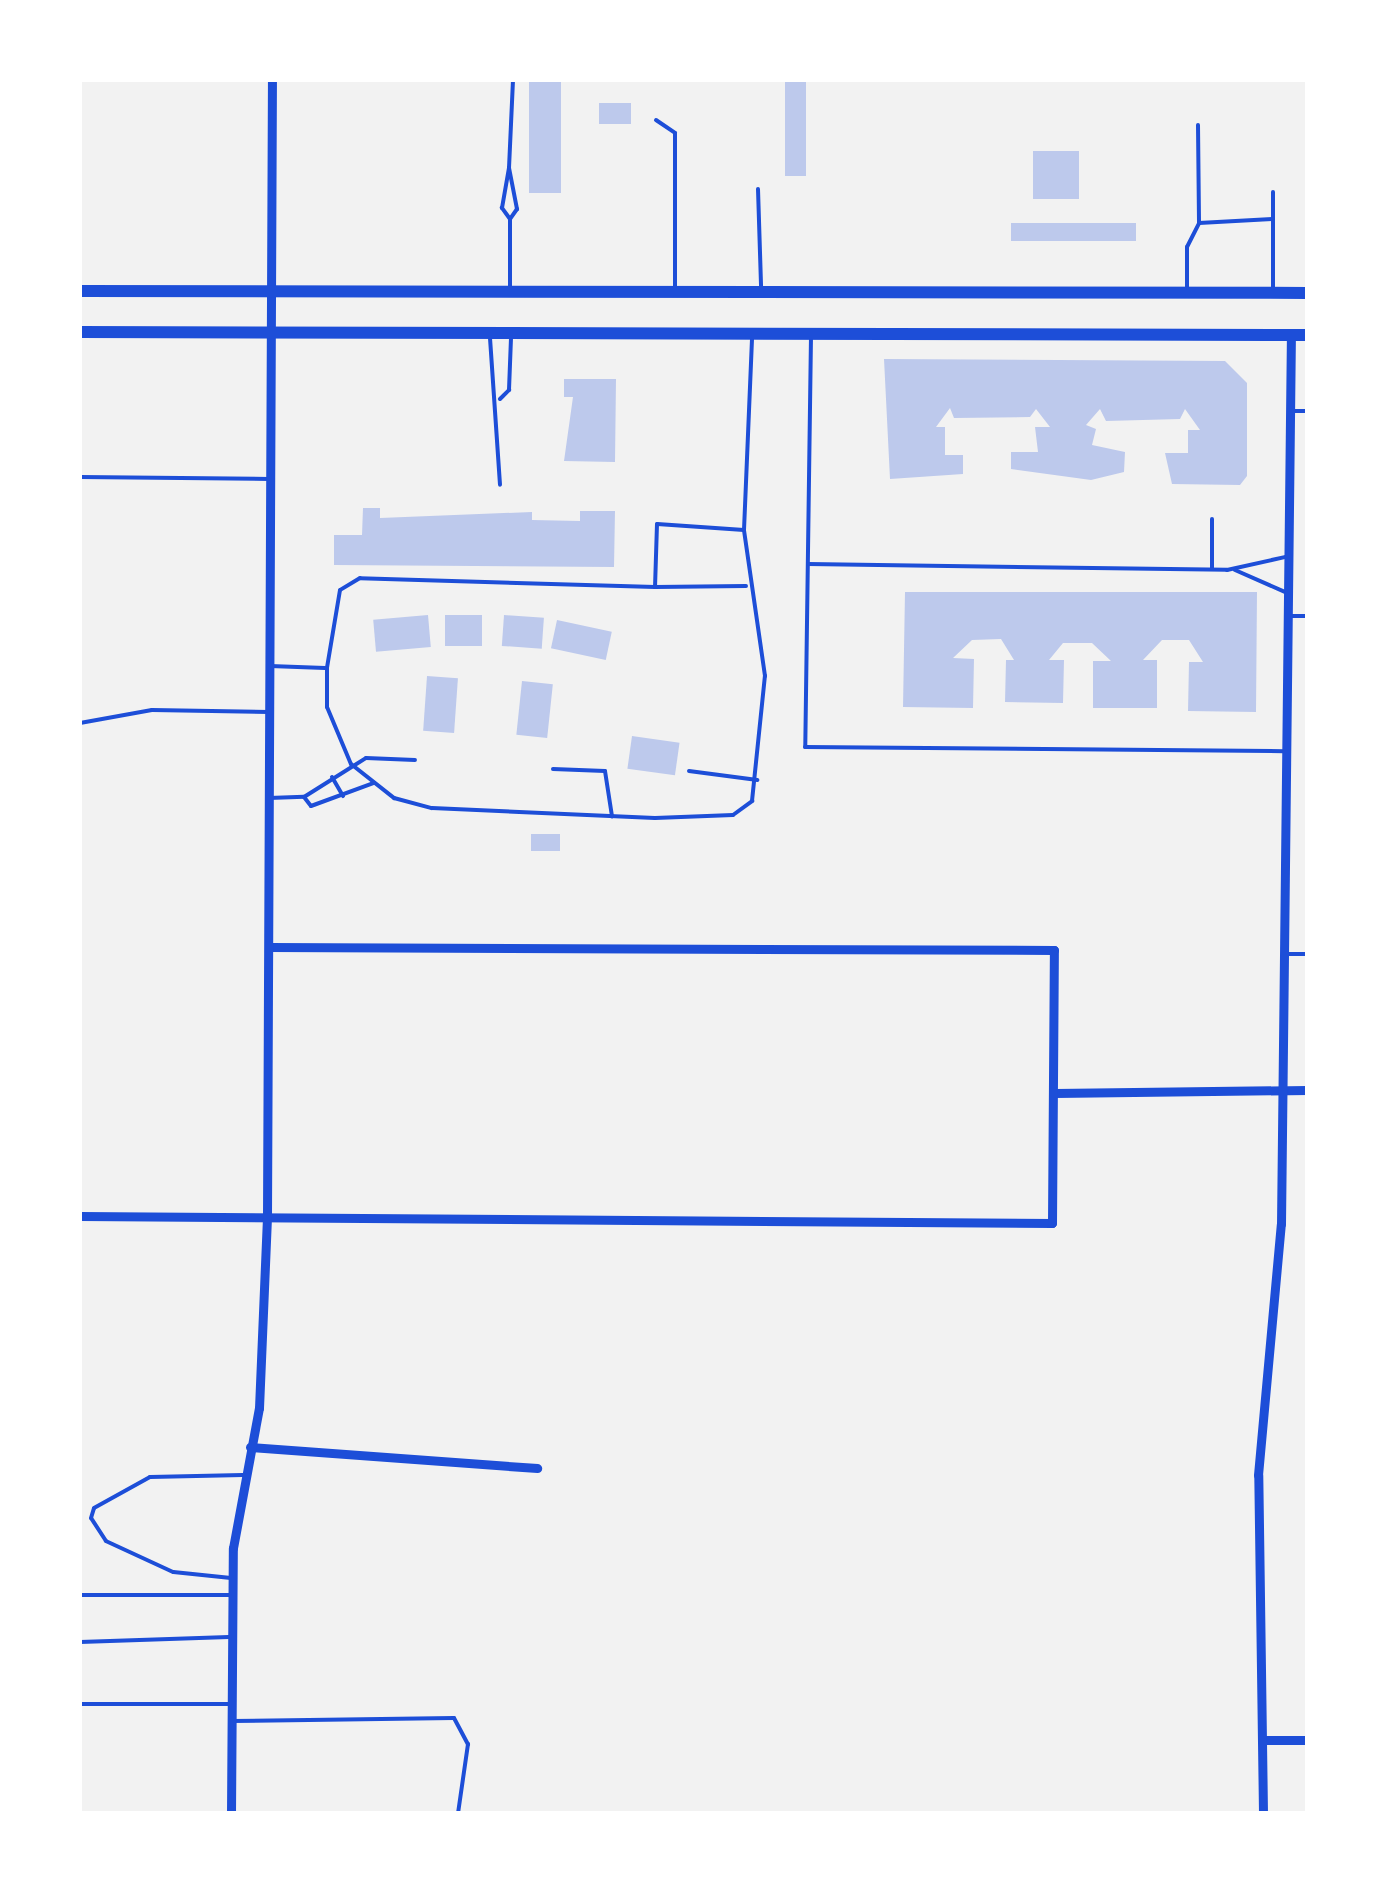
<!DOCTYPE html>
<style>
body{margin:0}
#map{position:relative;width:1387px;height:1893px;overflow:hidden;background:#f2f2f2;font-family:Mulish,sans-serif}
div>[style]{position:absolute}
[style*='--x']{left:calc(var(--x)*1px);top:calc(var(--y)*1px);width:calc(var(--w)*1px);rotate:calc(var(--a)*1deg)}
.building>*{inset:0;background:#bdc9ec;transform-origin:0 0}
.service>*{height:4px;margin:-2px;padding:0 2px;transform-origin:2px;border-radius:2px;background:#1d4ed8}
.minor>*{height:9px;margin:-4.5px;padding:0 4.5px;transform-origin:4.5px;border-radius:4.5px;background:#1d4ed8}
.primary>*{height:12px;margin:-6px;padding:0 6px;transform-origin:6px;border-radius:6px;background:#1d4ed8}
span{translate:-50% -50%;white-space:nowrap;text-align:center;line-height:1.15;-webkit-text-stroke:10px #fff;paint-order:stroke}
.frame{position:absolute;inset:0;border:82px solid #fff;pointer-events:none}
</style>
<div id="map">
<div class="building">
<i style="left:529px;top:80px;width:32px;height:113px"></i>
<i style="left:785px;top:80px;width:21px;height:96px"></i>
<i style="left:599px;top:103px;width:32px;height:21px"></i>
<i style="left:1033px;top:151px;width:46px;height:48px"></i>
<i style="left:1011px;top:223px;width:125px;height:18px"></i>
<i style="clip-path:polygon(884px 359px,1225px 361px,1247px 383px,1247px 476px,1240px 485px,1172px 484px,1165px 453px,1188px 453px,1188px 430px,1200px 430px,1185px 409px,1180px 419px,1106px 421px,1100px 409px,1086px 425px,1096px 429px,1092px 445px,1125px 452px,1124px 472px,1091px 480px,1011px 469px,1011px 452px,1038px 452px,1035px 427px,1050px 427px,1036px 409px,1030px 417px,954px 418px,950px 408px,936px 427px,945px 427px,945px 455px,963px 455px,963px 474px,890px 479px)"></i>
<i style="clip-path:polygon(564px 379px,616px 379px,615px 462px,564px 461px,573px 397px,564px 397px)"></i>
<i style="clip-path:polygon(363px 508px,380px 508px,380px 518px,532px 512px,532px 520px,580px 521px,580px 511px,615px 511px,614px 567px,334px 565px,334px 535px,362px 535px)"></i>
<i style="clip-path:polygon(905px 592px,1257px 592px,1256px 712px,1188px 711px,1189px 662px,1203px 662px,1189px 640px,1162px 640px,1143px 660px,1157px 660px,1157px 708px,1093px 708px,1093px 661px,1111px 661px,1092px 643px,1063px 643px,1049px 660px,1064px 660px,1063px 703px,1005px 702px,1006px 660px,1014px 660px,1001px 639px,972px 640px,953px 658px,974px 659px,973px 708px,903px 707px)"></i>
<i style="left:428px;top:615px;width:32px;height:55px;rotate:85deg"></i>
<i style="left:445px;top:615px;width:37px;height:31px"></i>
<i style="left:504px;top:615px;width:40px;height:31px;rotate:4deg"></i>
<i style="left:557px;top:620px;width:56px;height:29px;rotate:12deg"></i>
<i style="left:427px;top:676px;width:31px;height:55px;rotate:4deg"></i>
<i style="left:522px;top:681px;width:31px;height:54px;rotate:6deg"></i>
<i style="left:632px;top:736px;width:48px;height:33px;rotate:8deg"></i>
<i style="left:531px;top:834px;width:29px;height:17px"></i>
</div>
<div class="service">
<i style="--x:656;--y:120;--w:23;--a:34"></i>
<i style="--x:675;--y:133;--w:154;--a:90"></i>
<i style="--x:1198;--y:125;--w:98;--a:89.4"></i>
<i style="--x:509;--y:168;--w:42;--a:79"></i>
<i style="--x:517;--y:209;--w:12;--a:125"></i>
<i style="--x:510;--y:219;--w:14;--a:-126"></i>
<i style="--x:502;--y:208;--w:41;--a:-80.1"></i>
<i style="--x:509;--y:168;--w:88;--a:-87.4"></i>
<i style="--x:758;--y:189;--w:98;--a:88.2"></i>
<i style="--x:1273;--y:192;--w:97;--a:90"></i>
<i style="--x:510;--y:219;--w:70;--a:90"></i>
<i style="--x:1187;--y:290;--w:43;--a:-90"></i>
<i style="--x:1187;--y:247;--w:27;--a:-63"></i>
<i style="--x:1199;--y:223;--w:74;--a:-3.1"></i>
<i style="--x:811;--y:336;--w:411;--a:90.8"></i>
<i style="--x:805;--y:747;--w:479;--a:0.5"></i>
<i style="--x:490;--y:338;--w:147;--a:86.1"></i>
<i style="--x:500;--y:399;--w:13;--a:-45"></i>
<i style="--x:509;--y:390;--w:53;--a:-87.8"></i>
<i style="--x:1290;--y:411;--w:17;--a:0"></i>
<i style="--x:80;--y:477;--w:190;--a:0.6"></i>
<i style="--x:1212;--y:519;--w:50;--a:90"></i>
<i style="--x:744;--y:530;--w:87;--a:-176.1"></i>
<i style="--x:657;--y:524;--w:63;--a:91.8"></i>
<i style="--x:655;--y:587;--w:295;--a:-178.3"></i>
<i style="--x:360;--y:578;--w:23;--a:149"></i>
<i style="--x:340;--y:590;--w:79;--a:99.5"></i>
<i style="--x:327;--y:668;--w:39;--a:90"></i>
<i style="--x:327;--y:707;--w:62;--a:67.2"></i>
<i style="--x:351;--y:764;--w:55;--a:38.3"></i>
<i style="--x:394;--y:798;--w:39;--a:15"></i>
<i style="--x:432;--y:808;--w:223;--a:2.6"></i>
<i style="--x:655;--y:818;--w:78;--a:-2.2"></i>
<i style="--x:733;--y:815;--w:24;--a:-36"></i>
<i style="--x:752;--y:801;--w:126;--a:-84.1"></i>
<i style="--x:765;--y:676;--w:148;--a:-98.2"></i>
<i style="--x:744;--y:530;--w:192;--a:-87.6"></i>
<i style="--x:808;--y:564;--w:419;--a:0.8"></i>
<i style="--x:1227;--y:570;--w:59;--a:-12.6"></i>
<i style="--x:1235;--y:570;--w:55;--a:23.7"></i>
<i style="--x:655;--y:587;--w:91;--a:-0.6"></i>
<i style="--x:1291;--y:616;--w:16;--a:0"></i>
<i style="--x:270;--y:666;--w:55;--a:2.1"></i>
<i style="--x:80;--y:723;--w:73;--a:-10.2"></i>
<i style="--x:152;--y:710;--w:117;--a:1"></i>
<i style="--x:553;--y:769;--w:52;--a:2.2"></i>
<i style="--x:605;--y:771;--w:46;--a:81.2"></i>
<i style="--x:689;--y:771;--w:69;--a:7.5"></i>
<i style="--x:332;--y:777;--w:22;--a:60"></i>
<i style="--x:304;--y:797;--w:73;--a:-32.2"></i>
<i style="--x:366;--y:758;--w:49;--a:2.3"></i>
<i style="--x:269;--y:798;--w:35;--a:-2"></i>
<i style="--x:304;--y:797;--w:11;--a:52"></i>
<i style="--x:311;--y:806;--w:67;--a:-20.1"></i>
<i style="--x:1287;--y:954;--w:20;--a:0"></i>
<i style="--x:231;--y:1578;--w:58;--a:-174.1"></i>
<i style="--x:173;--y:1572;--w:74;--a:-155.2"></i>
<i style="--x:106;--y:1541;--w:27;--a:-123"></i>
<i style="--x:91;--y:1518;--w:10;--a:-73"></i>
<i style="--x:94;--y:1508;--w:64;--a:-29"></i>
<i style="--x:150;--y:1477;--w:93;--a:-1.2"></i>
<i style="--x:80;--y:1595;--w:150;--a:0"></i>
<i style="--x:80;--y:1642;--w:149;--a:-1.9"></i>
<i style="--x:80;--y:1704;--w:150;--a:0"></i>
<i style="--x:232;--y:1721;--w:222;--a:-0.8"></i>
<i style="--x:454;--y:1718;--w:30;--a:62"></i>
<i style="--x:468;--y:1744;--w:70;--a:98.2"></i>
</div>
<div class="minor">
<i style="--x:1055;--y:1093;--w:252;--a:-0.7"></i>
<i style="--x:80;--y:1216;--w:972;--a:0.41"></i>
<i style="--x:1052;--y:1223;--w:273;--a:-89.6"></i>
<i style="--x:1054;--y:950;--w:785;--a:-179.78"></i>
<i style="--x:250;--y:1447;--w:288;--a:4.2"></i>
<i style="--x:1264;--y:1740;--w:43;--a:0"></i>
<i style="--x:231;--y:1813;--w:265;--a:-89.6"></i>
<i style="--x:233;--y:1548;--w:142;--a:-79.5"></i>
<i style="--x:259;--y:1408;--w:192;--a:-87.6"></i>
<i style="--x:267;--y:1216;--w:1136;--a:-89.75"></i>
<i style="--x:1263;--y:1813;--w:338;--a:-90.8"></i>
<i style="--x:1258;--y:1475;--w:252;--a:-84.8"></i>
<i style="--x:1281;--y:1224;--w:889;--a:-89.36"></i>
</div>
<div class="primary">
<i style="--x:80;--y:291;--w:1227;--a:0.09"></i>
<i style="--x:80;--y:332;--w:1227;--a:0.14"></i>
</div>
<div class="frame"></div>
</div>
